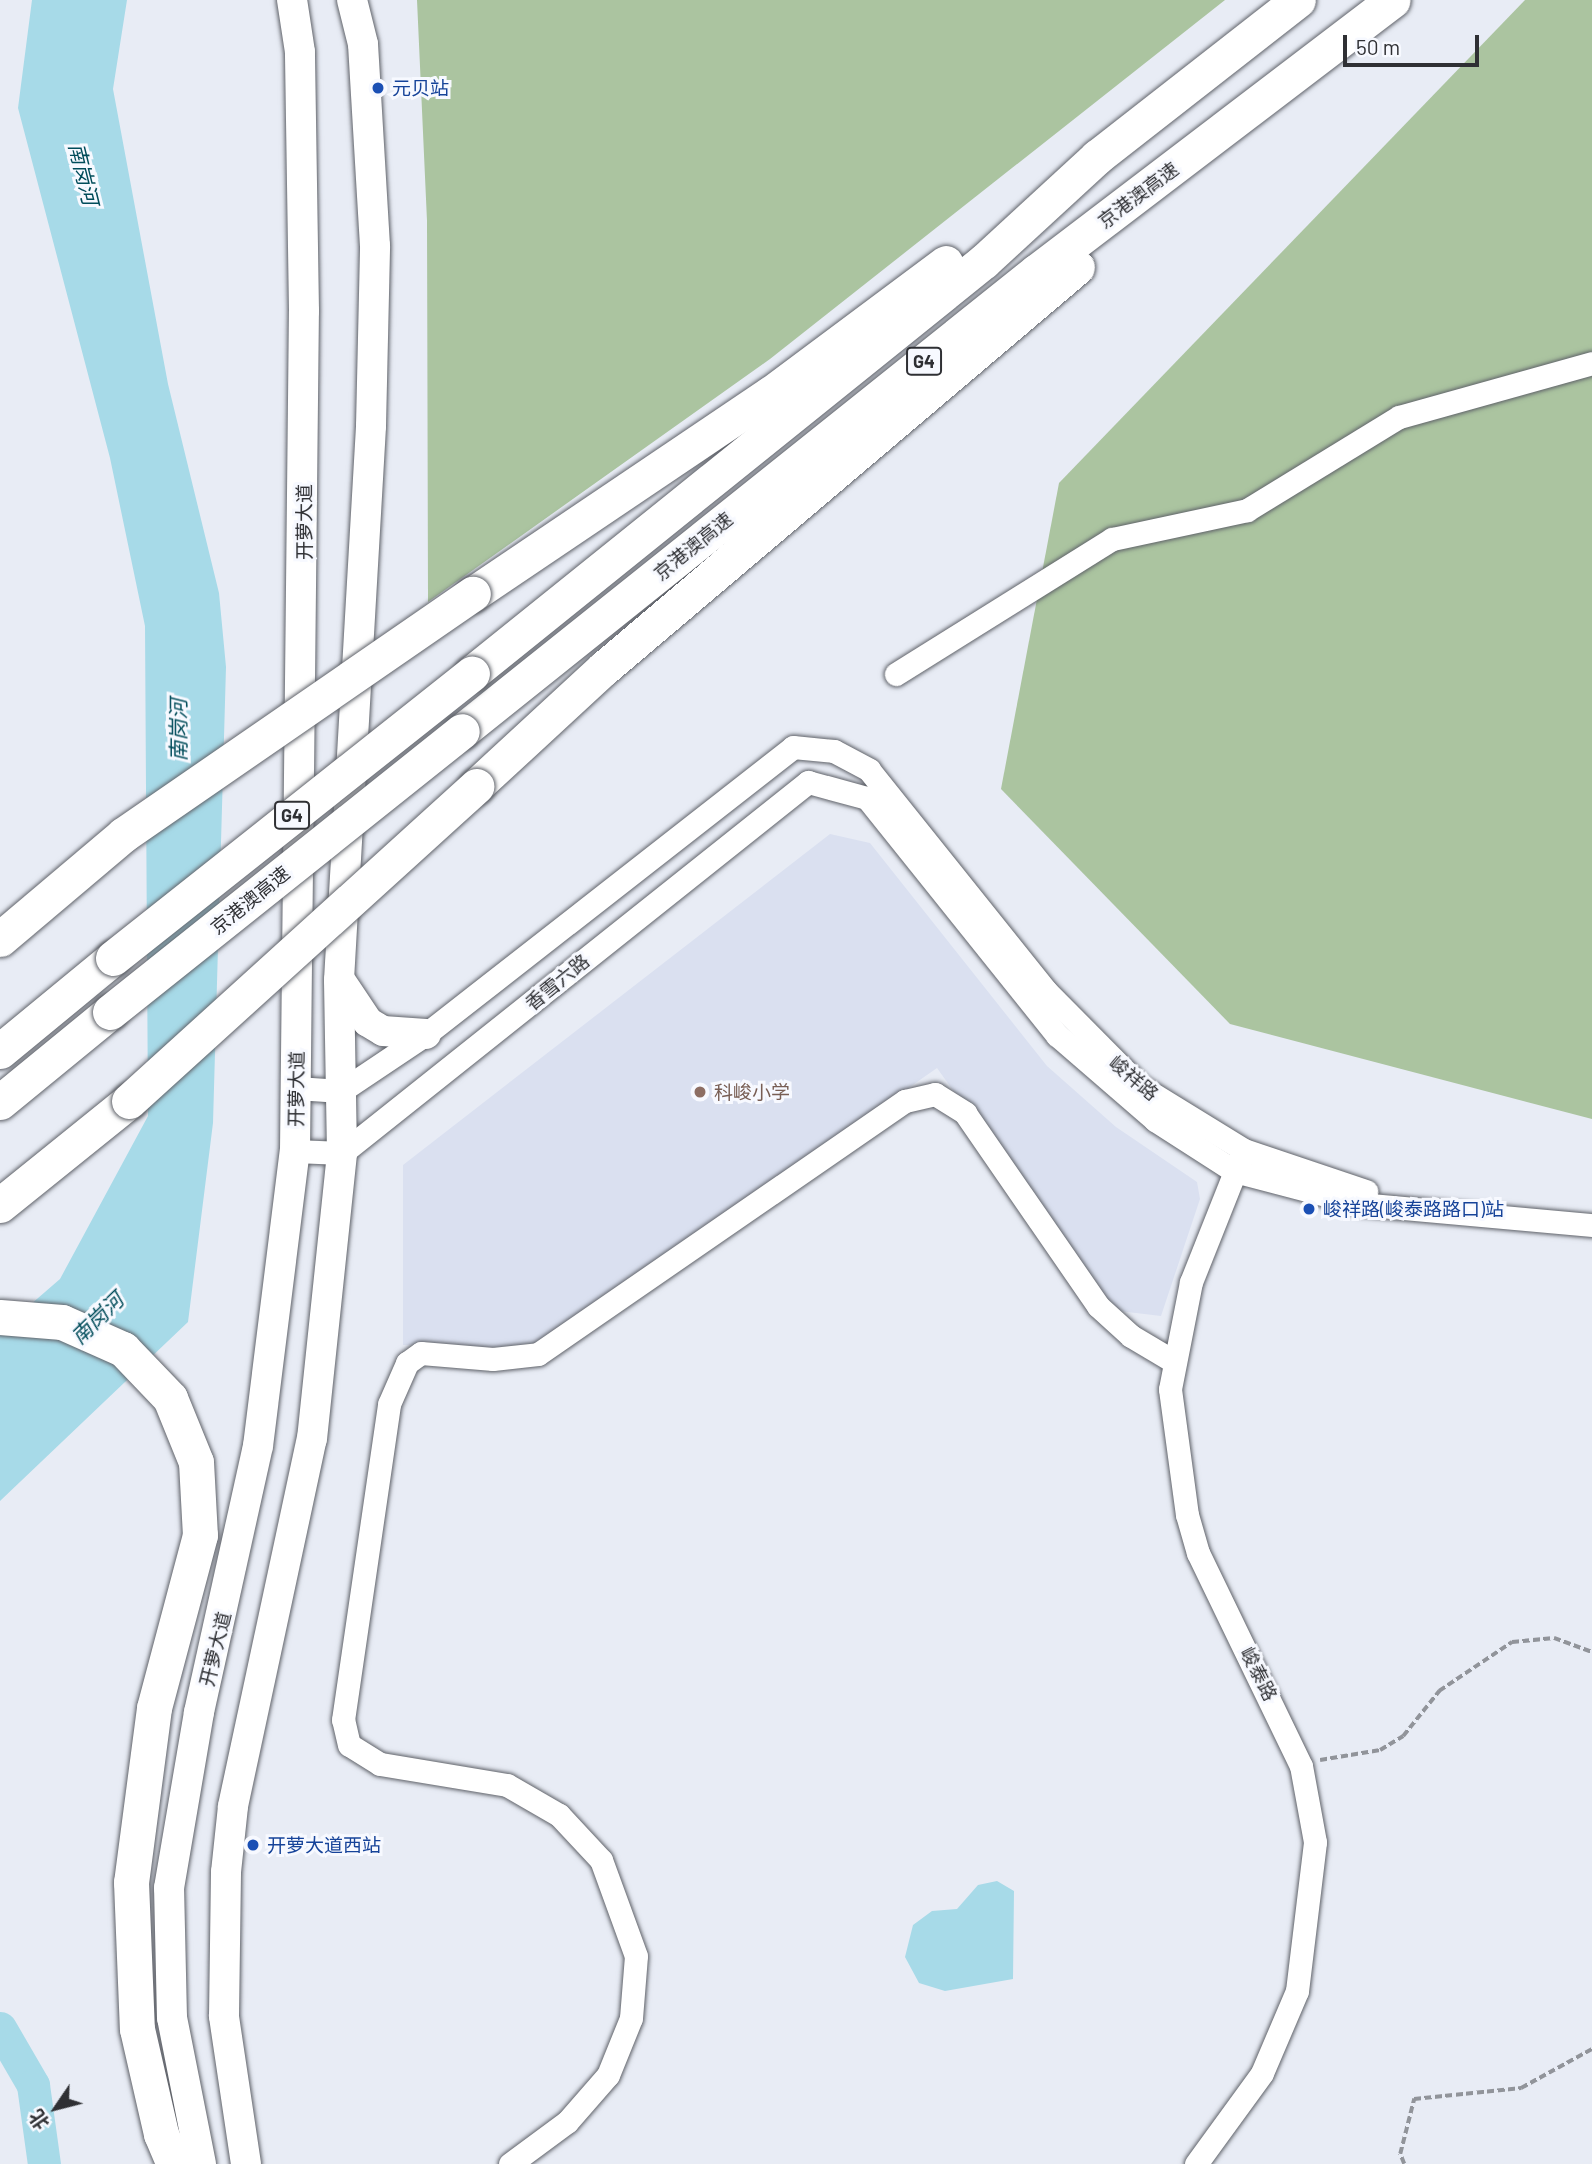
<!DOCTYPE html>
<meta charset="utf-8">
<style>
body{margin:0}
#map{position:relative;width:1592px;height:2164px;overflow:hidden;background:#e8ecf5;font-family:Barlow,"Noto Sans SC",sans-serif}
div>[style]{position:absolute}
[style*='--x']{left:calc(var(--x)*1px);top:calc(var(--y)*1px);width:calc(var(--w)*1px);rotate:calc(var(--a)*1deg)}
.built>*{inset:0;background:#dae0f0}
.forest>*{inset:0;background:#abc4a0}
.water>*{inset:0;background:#a7dae8}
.river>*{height:33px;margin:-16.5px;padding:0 16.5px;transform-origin:16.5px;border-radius:16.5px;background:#a7dae8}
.path>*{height:3.5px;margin-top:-1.75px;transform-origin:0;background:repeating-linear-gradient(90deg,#91949a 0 7px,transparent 0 10.5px)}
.roads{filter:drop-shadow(0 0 2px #5f6269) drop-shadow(0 0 2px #5f6269)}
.minor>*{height:23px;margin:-11.5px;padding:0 11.5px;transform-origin:11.5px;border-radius:11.5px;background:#fff}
.major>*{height:30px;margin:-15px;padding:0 15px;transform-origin:15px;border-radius:15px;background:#fff}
.highway>*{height:35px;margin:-17.5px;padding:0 17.5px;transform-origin:17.5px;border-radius:17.5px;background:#fff}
.bridges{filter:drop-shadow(0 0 2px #5f6269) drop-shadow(0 0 2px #5f6269)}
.highway-bridge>*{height:35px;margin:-17.5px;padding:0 17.5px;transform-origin:17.5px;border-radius:17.5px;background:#fff}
.dots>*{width:19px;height:19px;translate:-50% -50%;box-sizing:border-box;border:4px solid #f7f9ff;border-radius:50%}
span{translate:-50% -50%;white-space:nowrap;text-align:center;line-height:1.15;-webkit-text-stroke:6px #f7f9ff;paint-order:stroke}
.shield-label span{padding:2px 5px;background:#f7f9ff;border:2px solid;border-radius:5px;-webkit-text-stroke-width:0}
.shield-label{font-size:18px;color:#2f3034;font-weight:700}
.transit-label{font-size:19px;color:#164399}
.left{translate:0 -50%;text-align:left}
.street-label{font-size:19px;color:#2f3034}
.education-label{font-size:19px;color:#785e54}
.water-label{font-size:21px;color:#004c5a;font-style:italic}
.north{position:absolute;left:21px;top:2073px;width:70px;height:70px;-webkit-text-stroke:5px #f7f9ff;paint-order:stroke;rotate:235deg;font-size:19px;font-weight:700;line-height:28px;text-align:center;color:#2f3034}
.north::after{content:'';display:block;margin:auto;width:24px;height:32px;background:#2f3034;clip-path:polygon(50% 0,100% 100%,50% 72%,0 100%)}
.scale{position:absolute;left:1343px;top:35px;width:136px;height:32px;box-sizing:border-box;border:4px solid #2f3034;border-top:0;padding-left:9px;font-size:21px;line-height:24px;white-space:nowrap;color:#2f3034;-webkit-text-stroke:5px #f7f9ff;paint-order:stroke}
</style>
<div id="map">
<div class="built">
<i style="clip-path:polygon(830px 834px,870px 843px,1047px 1066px,1116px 1127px,1197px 1182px,1200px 1199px,1161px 1316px,1111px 1310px,937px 1068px,555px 1335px,522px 1349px,403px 1345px,403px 1165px)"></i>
</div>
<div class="forest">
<i style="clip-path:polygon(417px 0,1225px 0,770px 359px,428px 602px,427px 221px)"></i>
<i style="clip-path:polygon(1525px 0,1592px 0,1592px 1119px,1230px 1024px,1001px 789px,1059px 483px)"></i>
</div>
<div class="water">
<i style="clip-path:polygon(32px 0,127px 0,113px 89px,168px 384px,219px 593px,226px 667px,213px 1123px,188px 1322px,0 1501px,0 1331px,60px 1279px,148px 1116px,145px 626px,110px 458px,18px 108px)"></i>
<i style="clip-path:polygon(997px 1881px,1014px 1891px,1013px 1979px,945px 1991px,919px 1983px,905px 1957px,913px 1925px,932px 1911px,957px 1909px,978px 1885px)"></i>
</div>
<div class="river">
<i style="--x:0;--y:2028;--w:66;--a:59.9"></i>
<i style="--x:33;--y:2085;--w:80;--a:82.1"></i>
</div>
<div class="path">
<i style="--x:1320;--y:1760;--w:61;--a:-9.5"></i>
<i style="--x:1380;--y:1750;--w:27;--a:-31"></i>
<i style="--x:1403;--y:1736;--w:58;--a:-51.3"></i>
<i style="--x:1439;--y:1691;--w:88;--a:-33.9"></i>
<i style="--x:1512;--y:1642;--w:42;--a:-5.4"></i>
<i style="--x:1554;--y:1638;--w:40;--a:20.2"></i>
<i style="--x:1404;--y:2164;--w:11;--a:-112"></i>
<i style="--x:1400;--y:2154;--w:57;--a:-75.7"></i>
<i style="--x:1414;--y:2099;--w:108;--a:-5.9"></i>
<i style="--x:1521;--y:2088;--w:81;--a:-28.8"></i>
</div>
<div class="roads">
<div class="minor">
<i style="--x:896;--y:674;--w:255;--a:-32"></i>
<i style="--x:1112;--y:539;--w:138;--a:-12.1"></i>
<i style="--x:1247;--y:510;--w:178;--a:-31.5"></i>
<i style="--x:1399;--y:417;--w:200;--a:-15.6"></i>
<i style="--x:296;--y:1088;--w:45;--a:3.8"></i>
<i style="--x:341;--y:1091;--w:102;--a:-33.8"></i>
<i style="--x:426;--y:1034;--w:466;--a:-38"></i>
<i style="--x:793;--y:747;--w:41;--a:5.6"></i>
<i style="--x:834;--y:751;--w:40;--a:28"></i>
<i style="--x:869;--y:770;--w:283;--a:51.3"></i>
<i style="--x:1046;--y:991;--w:134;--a:45.3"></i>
<i style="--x:1140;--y:1086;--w:122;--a:31.6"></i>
<i style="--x:1244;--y:1150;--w:129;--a:18.6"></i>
<i style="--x:295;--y:1151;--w:47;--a:2.4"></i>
<i style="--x:342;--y:1153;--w:596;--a:-38.52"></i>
<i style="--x:808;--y:782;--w:61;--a:15.2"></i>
<i style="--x:867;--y:798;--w:304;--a:51.3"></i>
<i style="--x:1057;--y:1035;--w:130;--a:40.9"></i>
<i style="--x:1155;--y:1120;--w:94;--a:32.8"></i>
<i style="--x:1234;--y:1171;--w:130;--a:14.7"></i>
<i style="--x:1360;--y:1204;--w:233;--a:5.2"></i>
<i style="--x:510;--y:2164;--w:71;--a:-36.4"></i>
<i style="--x:567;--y:2122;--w:62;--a:-48.9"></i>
<i style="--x:608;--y:2075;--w:61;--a:-68"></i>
<i style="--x:631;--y:2018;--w:62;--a:-85.4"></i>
<i style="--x:636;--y:1956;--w:102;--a:-110"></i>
<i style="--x:601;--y:1860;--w:62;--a:-133"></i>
<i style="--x:559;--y:1815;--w:60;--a:-150"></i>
<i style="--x:507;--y:1785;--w:129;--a:-170.6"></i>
<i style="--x:380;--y:1764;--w:36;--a:-148"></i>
<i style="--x:349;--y:1745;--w:26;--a:-103"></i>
<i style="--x:343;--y:1720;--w:319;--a:-81.7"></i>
<i style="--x:389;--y:1404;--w:45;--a:-66.3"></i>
<i style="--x:407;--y:1363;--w:17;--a:-36"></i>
<i style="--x:421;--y:1353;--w:72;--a:4.8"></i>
<i style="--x:493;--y:1359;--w:45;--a:-6.3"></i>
<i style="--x:538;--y:1354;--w:446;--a:-34.6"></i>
<i style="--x:905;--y:1101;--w:31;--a:-13"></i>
<i style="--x:935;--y:1094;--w:36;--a:32"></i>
<i style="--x:965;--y:1113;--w:234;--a:55.4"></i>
<i style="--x:1098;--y:1306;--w:45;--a:42.3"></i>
<i style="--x:1131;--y:1336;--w:49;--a:30.8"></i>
<i style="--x:1196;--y:2164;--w:112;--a:-54"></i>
<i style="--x:1262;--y:2073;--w:89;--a:-66.9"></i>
<i style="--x:1297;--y:1991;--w:150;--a:-83.1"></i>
<i style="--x:1315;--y:1842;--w:77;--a:-100.4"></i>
<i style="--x:1301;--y:1766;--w:237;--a:-115.8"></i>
<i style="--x:1198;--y:1553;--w:40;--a:-106"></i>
<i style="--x:1187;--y:1515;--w:127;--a:-97.7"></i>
<i style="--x:1170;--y:1389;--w:109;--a:-78.9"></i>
<i style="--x:1191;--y:1282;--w:132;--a:-68.3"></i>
</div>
<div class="major">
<i style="--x:340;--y:980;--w:50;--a:56.3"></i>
<i style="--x:368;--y:1022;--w:17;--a:31"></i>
<i style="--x:383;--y:1031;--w:43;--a:4"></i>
<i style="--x:201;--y:2164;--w:149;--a:-101.2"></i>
<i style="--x:172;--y:2018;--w:130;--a:-91.3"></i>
<i style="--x:169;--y:1888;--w:179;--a:-80.3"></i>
<i style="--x:199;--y:1712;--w:272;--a:-77.5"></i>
<i style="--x:258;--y:1446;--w:297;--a:-82.9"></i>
<i style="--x:295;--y:1151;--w:840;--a:-89.39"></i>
<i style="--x:304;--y:311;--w:259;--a:-90.9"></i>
<i style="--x:300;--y:52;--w:53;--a:-98.7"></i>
<i style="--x:246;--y:2164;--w:150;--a:-98.5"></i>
<i style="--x:224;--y:2016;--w:144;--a:-89.2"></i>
<i style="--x:226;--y:1872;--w:66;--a:-83.9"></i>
<i style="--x:233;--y:1806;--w:375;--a:-77.9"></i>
<i style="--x:312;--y:1439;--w:288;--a:-84"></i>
<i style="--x:342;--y:1153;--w:173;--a:-91"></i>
<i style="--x:339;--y:980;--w:555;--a:-86.69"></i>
<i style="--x:371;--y:426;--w:180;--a:-88.7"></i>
<i style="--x:375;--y:246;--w:202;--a:-93.4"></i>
<i style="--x:363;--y:44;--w:45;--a:-104"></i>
</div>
<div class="highway">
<i style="--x:473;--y:594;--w:358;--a:-34"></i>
<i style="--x:770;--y:394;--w:219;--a:-36.7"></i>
<i style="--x:472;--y:673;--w:657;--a:-38.82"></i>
<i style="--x:984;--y:261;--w:154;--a:-42.6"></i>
<i style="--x:1097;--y:157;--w:255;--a:-38"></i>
<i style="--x:462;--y:731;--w:736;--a:-38.66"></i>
<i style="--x:1037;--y:271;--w:447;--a:-37.3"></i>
<i style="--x:476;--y:786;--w:174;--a:-42.7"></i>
<i style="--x:604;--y:668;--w:620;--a:-40.29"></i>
<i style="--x:0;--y:1051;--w:146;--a:-39.5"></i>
<i style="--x:0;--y:1102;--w:142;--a:-39.3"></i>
<i style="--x:0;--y:1205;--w:166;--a:-38.9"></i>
<i style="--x:0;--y:1317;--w:62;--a:4.6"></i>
<i style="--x:62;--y:1322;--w:67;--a:23.9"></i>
<i style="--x:123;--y:1349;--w:68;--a:46.2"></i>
<i style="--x:170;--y:1398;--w:69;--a:67.9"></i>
<i style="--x:196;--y:1462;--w:73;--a:86.9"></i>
<i style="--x:200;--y:1535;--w:179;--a:104.9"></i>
<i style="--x:154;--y:1708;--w:176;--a:97.5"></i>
<i style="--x:131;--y:1882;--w:147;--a:87.7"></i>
<i style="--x:137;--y:2029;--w:108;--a:77.1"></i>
<i style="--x:161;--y:2134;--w:33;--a:67"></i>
</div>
</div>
<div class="bridges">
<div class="highway-bridge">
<i style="--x:0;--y:939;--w:161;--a:-40.2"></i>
<i style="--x:123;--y:835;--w:425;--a:-34.6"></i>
<i style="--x:113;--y:958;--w:458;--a:-38.4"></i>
<i style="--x:110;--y:1012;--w:450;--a:-38.6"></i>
<i style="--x:129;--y:1101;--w:469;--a:-42.2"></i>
</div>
</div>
<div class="dots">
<i style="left:378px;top:88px;background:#1a4fb4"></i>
<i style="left:700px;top:1092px;background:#8d6e63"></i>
<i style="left:1309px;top:1209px;background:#1a4fb4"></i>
<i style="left:253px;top:1845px;background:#1a4fb4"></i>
</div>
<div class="shield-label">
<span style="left:924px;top:361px">G4</span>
<span style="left:292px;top:815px">G4</span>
</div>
<div class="transit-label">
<span class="left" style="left:392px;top:88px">元贝站</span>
<span class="left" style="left:1323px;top:1209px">峻祥路(峻泰路路口)站</span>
<span class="left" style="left:267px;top:1845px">开萝大道西站</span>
</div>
<div class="street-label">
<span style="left:1138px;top:195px;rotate:-37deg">京港澳高速</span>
<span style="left:304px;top:522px;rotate:-90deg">开萝大道</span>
<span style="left:693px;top:546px;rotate:-39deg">京港澳高速</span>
<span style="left:250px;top:900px;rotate:-39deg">京港澳高速</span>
<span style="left:557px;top:982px;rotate:-39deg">香雪六路</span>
<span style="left:1134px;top:1078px;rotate:40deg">峻祥路</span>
<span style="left:296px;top:1089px;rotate:-89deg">开萝大道</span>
<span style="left:215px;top:1649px;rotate:-76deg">开萝大道</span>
<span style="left:1259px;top:1674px;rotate:63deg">峻泰路</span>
</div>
<div class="education-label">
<span class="left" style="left:714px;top:1092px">科峻小学</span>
</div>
<div class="water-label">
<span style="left:84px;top:174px;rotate:76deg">南岗河</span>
<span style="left:178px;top:730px;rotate:-90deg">南岗河</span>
<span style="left:97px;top:1318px;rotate:-44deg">南岗河</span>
</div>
<div class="north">北</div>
<div class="scale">50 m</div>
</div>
